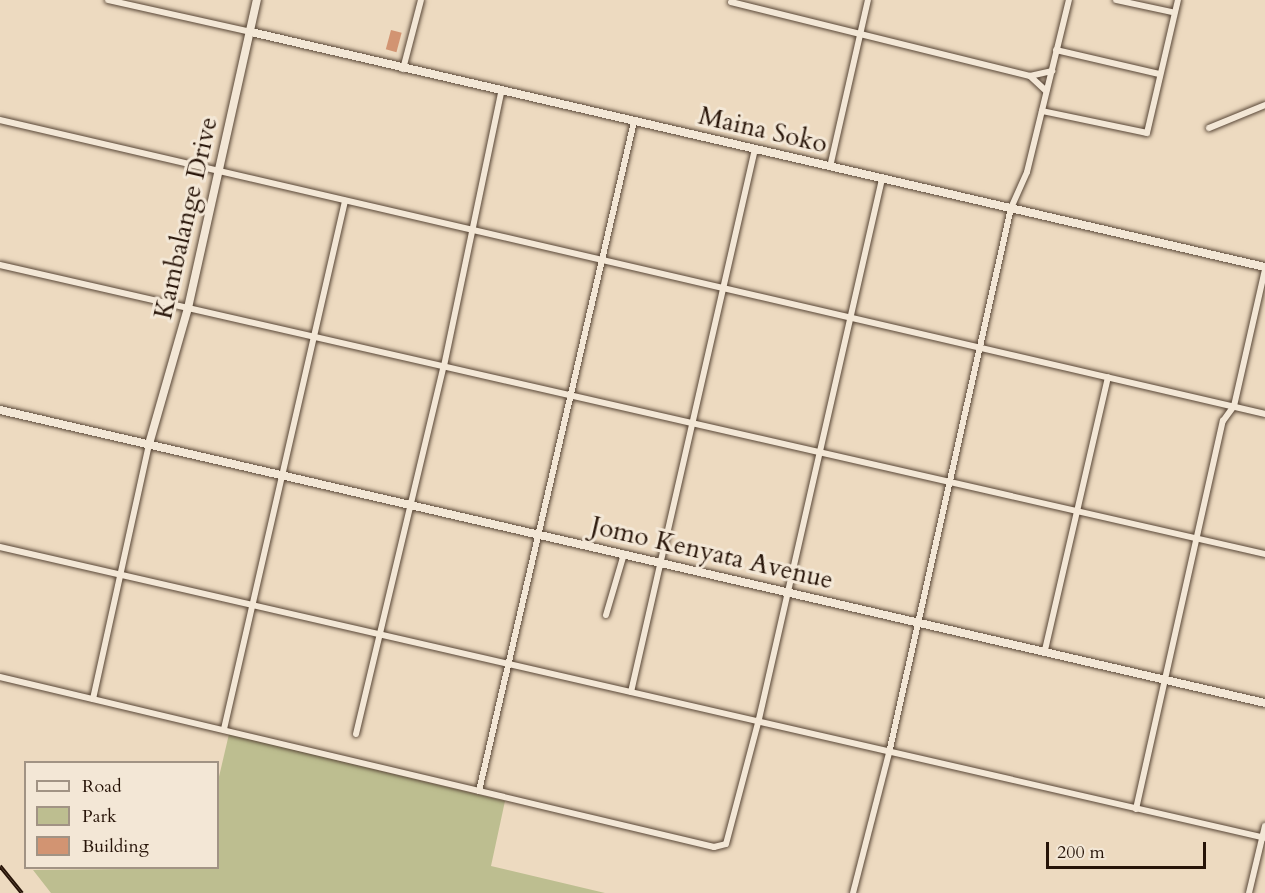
<!DOCTYPE html>
<style>
body{margin:0}
#map{position:relative;width:1265px;height:893px;overflow:hidden;background:#eddac0;font-family:Cardo,serif}
div>[style]{position:absolute}
[style*='--x']{left:calc(var(--x)*1px);top:calc(var(--y)*1px);width:calc(var(--w)*1px);rotate:calc(var(--a)*1deg)}
.green>*{inset:0;background:#bdbe90}
.building>*{inset:0;background:#d29472;transform-origin:0 0}
.roads{filter:drop-shadow(0 0 2px #584636) drop-shadow(0 0 2px #584636)}
.minor>*{height:6px;margin:-3px;padding:0 3px;transform-origin:3px;border-radius:3px;background:#f3e7d6}
.tertiary>*{height:8px;margin:-4px;padding:0 4px;transform-origin:4px;border-radius:4px;background:#f3e7d6}
.rail>*{height:4px;margin-top:-2px;transform-origin:0;background:repeating-linear-gradient(90deg,#f3e7d6 0 4.5px,#271408 0 9px);box-sizing:border-box;border-block:2px solid #271408}
span{translate:-50% -50%;white-space:nowrap;text-align:center;line-height:1.15;-webkit-text-stroke:6px #f3e7d6;paint-order:stroke}
.street-label{font-size:26px;color:#271408}
.legend{position:absolute;left:24px;top:761px;width:195px;height:108px;box-sizing:border-box;background:#f3e7d6;border:2px solid #a19384;margin:0;padding:8px 10px;list-style:none;font-size:18px;color:#271408}
.legend li{display:flex;align-items:center;gap:12px;height:30px}
.legend b{width:30px;border:2px solid #a19384}
.scale{position:absolute;left:1046px;top:842px;width:160px;height:27px;box-sizing:border-box;border:3px solid #271408;border-top:0;padding-left:8px;font-size:18px;line-height:21px;white-space:nowrap;color:#271408;-webkit-text-stroke:4px #f3e7d6;paint-order:stroke}
</style>
<div id="map">
<div class="green">
<i style="clip-path:polygon(229px 734px,505px 801px,491px 866px,605px 893px,51px 893px,33px 870px,218px 868px,218px 781px)"></i>
</div>
<div class="building">
<i style="left:391px;top:30px;width:11px;height:20px;rotate:15deg"></i>
</div>
<div class="roads">
<div class="minor">
<i style="--x:108;--y:0;--w:147;--a:12.6"></i>
<i style="--x:1116;--y:0;--w:57;--a:12.1"></i>
<i style="--x:731;--y:2;--w:308;--a:13.9"></i>
<i style="--x:1030;--y:76;--w:23;--a:-13"></i>
<i style="--x:1056;--y:50;--w:106;--a:13.1"></i>
<i style="--x:403;--y:69;--w:71;--a:-75.4"></i>
<i style="--x:1030;--y:76;--w:22;--a:43"></i>
<i style="--x:1042;--y:111;--w:107;--a:11.8"></i>
<i style="--x:1147;--y:133;--w:137;--a:-76.9"></i>
<i style="--x:0;--y:120;--w:1299;--a:13.08"></i>
<i style="--x:1209;--y:128;--w:61;--a:-22.3"></i>
<i style="--x:830;--y:167;--w:171;--a:-77.2"></i>
<i style="--x:0;--y:265;--w:1298;--a:12.87"></i>
<i style="--x:0;--y:547;--w:1298;--a:12.95"></i>
<i style="--x:606;--y:615;--w:64;--a:-73.6"></i>
<i style="--x:1045;--y:650;--w:280;--a:-77"></i>
<i style="--x:0;--y:677;--w:734;--a:13.39"></i>
<i style="--x:714;--y:847;--w:12;--a:-14"></i>
<i style="--x:726;--y:844;--w:129;--a:-75.2"></i>
<i style="--x:759;--y:719;--w:554;--a:-77.17"></i>
<i style="--x:631;--y:692;--w:557;--a:-77.14"></i>
<i style="--x:93;--y:699;--w:261;--a:-77.6"></i>
<i style="--x:224;--y:729;--w:542;--a:-77.09"></i>
<i style="--x:356;--y:734;--w:378;--a:-76.6"></i>
<i style="--x:444;--y:366;--w:280;--a:-78.2"></i>
<i style="--x:479;--y:791;--w:687;--a:-76.96"></i>
<i style="--x:1136;--y:809;--w:398;--a:-77.4"></i>
<i style="--x:1223;--y:421;--w:19;--a:-54"></i>
<i style="--x:1234;--y:406;--w:139;--a:-77.2"></i>
<i style="--x:853;--y:893;--w:145;--a:-75.6"></i>
<i style="--x:889;--y:753;--w:558;--a:-77.38"></i>
<i style="--x:1011;--y:208;--w:39;--a:-66"></i>
<i style="--x:1027;--y:172;--w:177;--a:-76.3"></i>
<i style="--x:1249;--y:893;--w:69;--a:-76.6"></i>
</div>
<div class="tertiary">
<i style="--x:251;--y:32;--w:1041;--a:13.05"></i>
<i style="--x:0;--y:410;--w:1298;--a:13.04"></i>
<i style="--x:149;--y:444;--w:141;--a:-74"></i>
<i style="--x:188;--y:308;--w:316;--a:-77.4"></i>
</div>
</div>
<div class="rail">
<i style="--x:0;--y:866;--w:35;--a:51"></i>
</div>
<div class="street-label">
<span style="left:763px;top:130px;rotate:13deg">Maina Soko</span>
<span style="left:186px;top:218px;rotate:-77deg">Kambalange Drive</span>
<span style="left:712px;top:553px;rotate:13deg">Jomo Kenyata Avenue</span>
</div>
<ul class="legend">
<li><b style="height:8px;background:#f3e7d6"></b>Road</li>
<li><b style="height:16px;background:#bdbe90"></b>Park</li>
<li><b style="height:16px;background:#d29472"></b>Building</li>
</ul>
<div class="scale">200 m</div>
</div>
